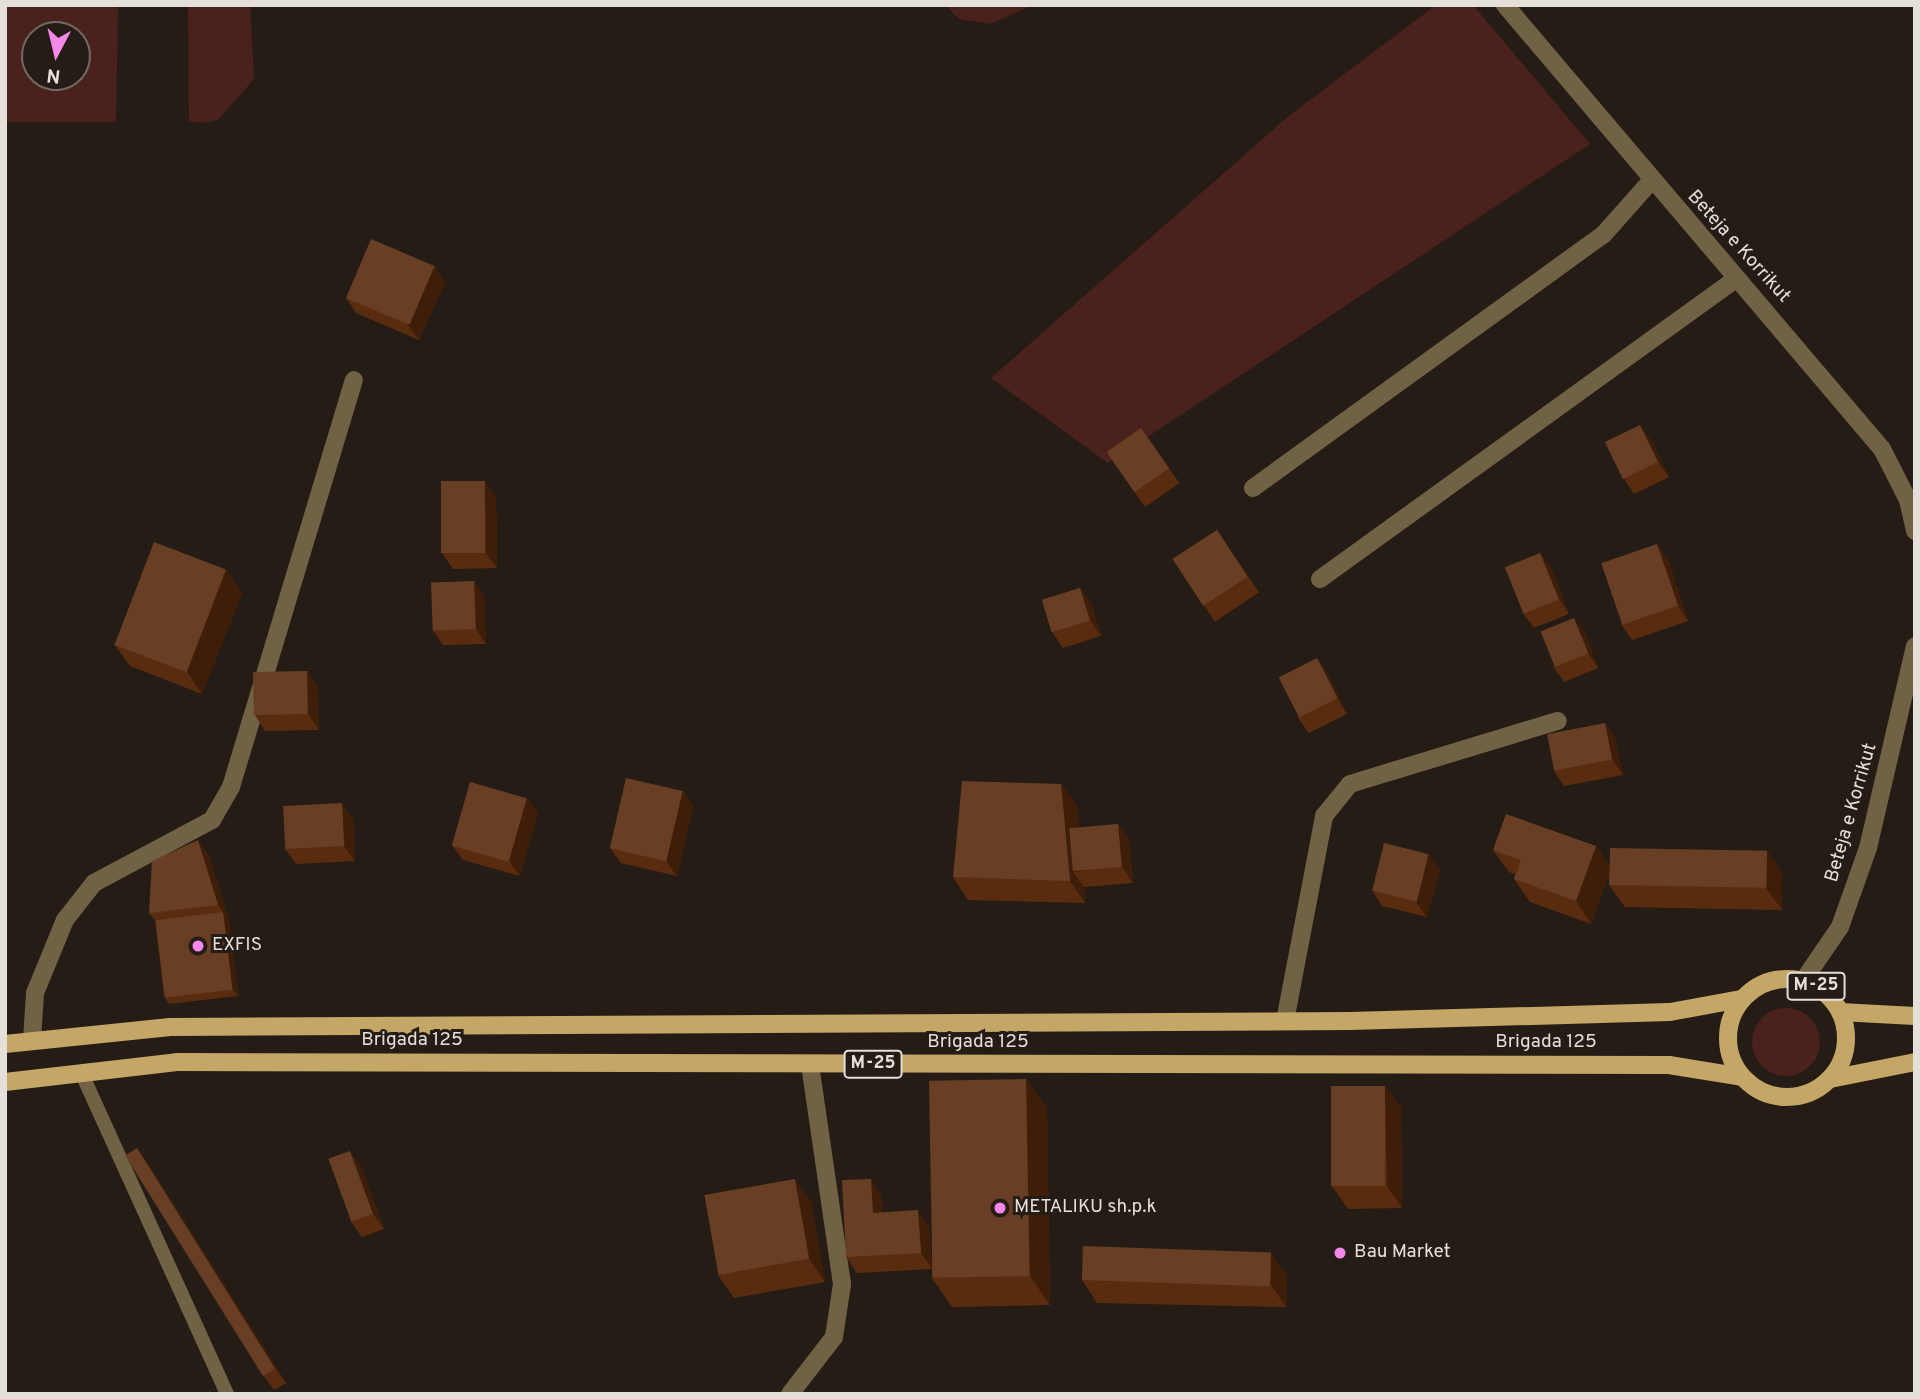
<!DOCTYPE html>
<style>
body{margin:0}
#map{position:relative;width:1920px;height:1399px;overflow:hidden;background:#251d15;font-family:Overpass,sans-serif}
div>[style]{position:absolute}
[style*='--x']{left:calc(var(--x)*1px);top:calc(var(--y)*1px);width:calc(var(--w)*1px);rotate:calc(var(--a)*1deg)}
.green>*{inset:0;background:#4b211d}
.round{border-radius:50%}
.service>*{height:14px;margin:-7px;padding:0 7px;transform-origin:7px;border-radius:7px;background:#716245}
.minor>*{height:18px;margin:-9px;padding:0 9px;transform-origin:9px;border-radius:9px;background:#716245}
.primary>*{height:18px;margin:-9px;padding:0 9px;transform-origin:9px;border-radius:9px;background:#c4a667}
.primary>.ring{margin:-9px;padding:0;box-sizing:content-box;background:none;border:18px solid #c4a667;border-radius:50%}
.wall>*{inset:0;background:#5a2c0f;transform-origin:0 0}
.shaded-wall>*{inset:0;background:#3e1e08}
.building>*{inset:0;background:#683f25;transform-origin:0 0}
.dots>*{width:19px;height:19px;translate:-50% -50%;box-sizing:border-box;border:4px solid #251d15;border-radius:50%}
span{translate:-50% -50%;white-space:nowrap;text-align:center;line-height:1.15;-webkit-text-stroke:6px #251d15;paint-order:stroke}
.shield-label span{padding:2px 5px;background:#251d15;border:2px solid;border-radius:5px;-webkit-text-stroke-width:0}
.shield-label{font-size:18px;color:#e5dfda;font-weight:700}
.street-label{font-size:19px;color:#e5dfda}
.poi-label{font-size:19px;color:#e5dfda}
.left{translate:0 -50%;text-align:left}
.frame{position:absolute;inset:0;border:7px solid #e5dfda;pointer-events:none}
.north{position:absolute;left:21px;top:21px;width:70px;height:70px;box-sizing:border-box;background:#251d15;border:2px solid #726b64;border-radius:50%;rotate:187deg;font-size:19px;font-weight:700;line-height:28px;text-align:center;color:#e5dfda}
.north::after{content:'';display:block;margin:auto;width:24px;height:32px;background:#f788eb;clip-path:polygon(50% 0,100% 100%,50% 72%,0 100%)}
</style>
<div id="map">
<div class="green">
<i style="clip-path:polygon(evenodd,5px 5px,118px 5px,116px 122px,5px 122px,5px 5px,77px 35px,77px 77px,35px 77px,35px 35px,77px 35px)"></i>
<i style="clip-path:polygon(188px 5px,250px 5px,254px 79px,218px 120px,202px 123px,189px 121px)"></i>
<i style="clip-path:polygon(945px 5px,1033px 5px,990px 24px,959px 19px)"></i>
<i style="clip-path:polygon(1436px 5px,1473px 5px,1590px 144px,1108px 463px,991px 378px,1290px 115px)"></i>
<i class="round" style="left:1752px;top:1008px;width:68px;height:68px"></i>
</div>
<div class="service">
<i style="--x:81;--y:1072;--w:354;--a:65.6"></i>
</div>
<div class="minor">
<i style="--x:1505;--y:5;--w:582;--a:49.67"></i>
<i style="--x:1882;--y:449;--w:57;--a:63"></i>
<i style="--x:1908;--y:500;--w:32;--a:77"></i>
<i style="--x:1253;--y:488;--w:432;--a:-35.9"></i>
<i style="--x:1603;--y:235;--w:71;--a:-48.4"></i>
<i style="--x:1320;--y:579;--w:514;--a:-35.82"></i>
<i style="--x:1803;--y:981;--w:65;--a:-55.6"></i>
<i style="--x:1840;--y:927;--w:84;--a:-70.5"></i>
<i style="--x:1868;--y:848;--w:207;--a:-76.9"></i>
<i style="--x:1285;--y:1021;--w:209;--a:-79.2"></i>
<i style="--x:1324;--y:816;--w:41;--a:-50.9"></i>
<i style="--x:1350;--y:784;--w:217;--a:-16.9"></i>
<i style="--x:32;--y:1040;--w:47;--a:-86.3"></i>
<i style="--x:35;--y:993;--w:79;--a:-67.7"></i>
<i style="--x:65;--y:920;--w:47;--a:-51.9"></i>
<i style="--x:94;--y:883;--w:134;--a:-28.1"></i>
<i style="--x:212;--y:820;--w:38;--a:-60"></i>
<i style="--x:231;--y:787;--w:425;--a:-73.2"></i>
<i style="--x:790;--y:1394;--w:72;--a:-52.3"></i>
<i style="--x:834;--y:1337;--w:54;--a:-81.4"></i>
<i style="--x:842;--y:1284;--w:221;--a:-98.3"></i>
</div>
<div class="primary">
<i class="ring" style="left:1728px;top:979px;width:100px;height:100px"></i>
<i style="--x:1840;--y:1012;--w:75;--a:3.1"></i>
<i style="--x:5;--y:1044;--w:166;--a:-5.9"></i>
<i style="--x:170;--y:1027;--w:1180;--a:-0.29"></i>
<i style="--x:1350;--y:1021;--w:320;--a:-1.6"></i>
<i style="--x:1670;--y:1012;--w:72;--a:-10.4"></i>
<i style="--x:1830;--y:1079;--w:87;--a:-11.3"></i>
<i style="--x:5;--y:1082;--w:173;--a:-6.6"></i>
<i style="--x:177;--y:1062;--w:1492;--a:0.12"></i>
<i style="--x:1669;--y:1065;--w:74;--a:9.3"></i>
</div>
<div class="wall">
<i style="clip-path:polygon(434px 266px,445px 282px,419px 340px,356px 313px,346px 298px)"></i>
<i style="left:1141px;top:428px;width:67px;height:42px;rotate:55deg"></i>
<i style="clip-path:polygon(1651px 440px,1669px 477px,1634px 494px,1624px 479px)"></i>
<i style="clip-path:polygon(496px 496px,497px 568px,453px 569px,442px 553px)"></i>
<i style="left:1217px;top:530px;width:75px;height:53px;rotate:56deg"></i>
<i style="clip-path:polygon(1540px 553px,1551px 568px,1569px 614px,1534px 628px,1523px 613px)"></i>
<i style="clip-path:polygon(1668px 559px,1688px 621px,1632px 640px,1621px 624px)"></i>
<i style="clip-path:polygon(226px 570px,242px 593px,202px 694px,130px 666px,114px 644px)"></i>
<i style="clip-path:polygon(474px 581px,484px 597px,486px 644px,443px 645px,433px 630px)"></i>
<i style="clip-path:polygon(1080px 588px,1091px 603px,1101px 636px,1063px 648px,1052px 632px)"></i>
<i style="clip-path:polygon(1585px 633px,1598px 668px,1564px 682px,1553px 666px)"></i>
<i style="clip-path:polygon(1317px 658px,1327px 673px,1347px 714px,1309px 733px,1298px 718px)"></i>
<i style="clip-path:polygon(307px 671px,318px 687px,319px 730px,265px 731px,255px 715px)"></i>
<i style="clip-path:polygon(1605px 723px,1615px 738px,1623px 775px,1564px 786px,1554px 771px)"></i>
<i style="clip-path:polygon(1061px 784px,1077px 806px,1079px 828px,1118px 824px,1129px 839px,1133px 883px,1084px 887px,1085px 903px,968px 900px,953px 877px)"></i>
<i style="clip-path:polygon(683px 791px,693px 806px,677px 876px,621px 863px,610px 848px)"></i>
<i style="clip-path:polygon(527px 798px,538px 813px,520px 876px,463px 860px,452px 845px)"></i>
<i style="clip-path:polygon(342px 803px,353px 819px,355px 861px,296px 864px,285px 849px)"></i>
<i style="clip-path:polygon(1596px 846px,1609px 865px,1767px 851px,1782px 873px,1782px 910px,1625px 907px,1609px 885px,1609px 874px,1591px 924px,1530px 902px,1514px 879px,1516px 875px,1509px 872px,1493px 850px)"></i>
<i style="clip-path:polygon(209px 856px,229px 920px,238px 996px,169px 1004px,164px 996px,155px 920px,149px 913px)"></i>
<i style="clip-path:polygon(1440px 869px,1427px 917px,1382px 906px,1372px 890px)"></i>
<i style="clip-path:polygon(1026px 1079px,1047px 1108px,1050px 1305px,952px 1307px,932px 1278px,932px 1269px,857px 1273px,846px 1257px,881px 1194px,882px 1212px,929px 1226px,932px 1268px)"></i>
<i style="clip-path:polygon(1385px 1086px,1401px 1108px,1402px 1208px,1348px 1209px,1332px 1186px)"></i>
<i style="clip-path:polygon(137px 1148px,148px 1164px,286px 1383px,274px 1390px,263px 1375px)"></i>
<i style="clip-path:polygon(361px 1166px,384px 1229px,362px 1237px,351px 1222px)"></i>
<i style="clip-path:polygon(811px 1201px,825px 1282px,734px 1298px,718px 1275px)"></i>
<i style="clip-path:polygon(1271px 1254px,1287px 1276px,1286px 1307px,1097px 1303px,1082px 1280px)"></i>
</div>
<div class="shaded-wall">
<i style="clip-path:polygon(434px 266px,445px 282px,419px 340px,408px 325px)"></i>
<i style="clip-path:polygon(1640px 425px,1651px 440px,1669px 477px,1658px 462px)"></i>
<i style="clip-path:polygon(485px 481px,496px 496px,497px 568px,486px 553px)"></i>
<i style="clip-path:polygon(1657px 544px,1668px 559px,1688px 621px,1678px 606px)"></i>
<i style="clip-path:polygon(1540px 553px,1551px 568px,1569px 614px,1559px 599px)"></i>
<i style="clip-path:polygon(226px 570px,242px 593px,202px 694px,187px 672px)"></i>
<i style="clip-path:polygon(474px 581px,484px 597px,486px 644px,476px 629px)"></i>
<i style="clip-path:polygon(1080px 588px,1091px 603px,1101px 636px,1090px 620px)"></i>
<i style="clip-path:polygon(1574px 618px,1585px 633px,1598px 668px,1588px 653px)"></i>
<i style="clip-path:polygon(1317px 658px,1327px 673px,1347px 714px,1337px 698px)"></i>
<i style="clip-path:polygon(307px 671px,318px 687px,319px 730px,308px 714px)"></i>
<i style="clip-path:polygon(1605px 723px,1615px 738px,1623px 775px,1612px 759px)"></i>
<i style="clip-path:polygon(1061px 784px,1077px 806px,1083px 871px,1073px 872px,1084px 887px,1085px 903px,1070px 881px)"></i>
<i style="clip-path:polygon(683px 791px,693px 806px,677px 876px,666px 861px)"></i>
<i style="clip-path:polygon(527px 798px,538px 813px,520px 876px,509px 861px)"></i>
<i style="clip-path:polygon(342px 803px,353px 819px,355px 861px,344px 846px)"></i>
<i style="clip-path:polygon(1118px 824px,1129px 839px,1133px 883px,1122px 867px)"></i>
<i style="clip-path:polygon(198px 840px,209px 856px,229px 920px,238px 996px,232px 989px,223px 912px,218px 905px)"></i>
<i style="clip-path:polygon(1596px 846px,1611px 868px,1591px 924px,1576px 901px)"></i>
<i style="clip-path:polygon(1767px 851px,1782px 873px,1782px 910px,1766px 888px)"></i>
<i style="clip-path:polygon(1429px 854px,1440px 869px,1427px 917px,1416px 902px)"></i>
<i style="clip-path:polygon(1026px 1079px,1047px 1108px,1050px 1305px,1030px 1276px)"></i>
<i style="clip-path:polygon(1385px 1086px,1401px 1108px,1402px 1208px,1387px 1186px)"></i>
<i style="clip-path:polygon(137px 1148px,148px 1164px,286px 1383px,275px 1368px)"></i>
<i style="clip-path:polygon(350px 1151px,361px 1166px,384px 1229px,373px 1214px)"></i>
<i style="clip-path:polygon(795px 1179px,811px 1201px,825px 1282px,809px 1259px)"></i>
<i style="clip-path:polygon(871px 1179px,881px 1194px,883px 1228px,873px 1213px)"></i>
<i style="clip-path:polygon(918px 1210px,929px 1226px,932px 1269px,921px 1253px)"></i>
<i style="clip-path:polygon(1271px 1254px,1287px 1276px,1286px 1307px,1271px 1285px)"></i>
</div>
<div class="building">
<i style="left:371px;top:239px;width:69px;height:64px;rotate:23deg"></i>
<i style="left:1640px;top:425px;width:41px;height:39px;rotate:64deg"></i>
<i style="left:1141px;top:428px;width:49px;height:42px;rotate:55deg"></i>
<i style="left:441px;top:481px;width:44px;height:72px"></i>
<i style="left:1217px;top:530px;width:56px;height:53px;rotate:57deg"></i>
<i style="left:154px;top:542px;width:77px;height:110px;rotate:21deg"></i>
<i style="left:1657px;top:544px;width:65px;height:59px;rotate:71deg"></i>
<i style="left:1540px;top:553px;width:50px;height:38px;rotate:68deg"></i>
<i style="left:474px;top:581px;width:48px;height:43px;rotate:88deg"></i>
<i style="left:1080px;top:588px;width:34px;height:40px;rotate:73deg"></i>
<i style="left:1574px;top:618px;width:38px;height:36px;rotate:68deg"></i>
<i style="left:1317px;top:658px;width:45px;height:43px;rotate:63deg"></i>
<i style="left:307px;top:671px;width:43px;height:54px;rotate:89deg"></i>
<i style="left:1605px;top:723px;width:37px;height:59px;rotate:79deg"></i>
<i style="left:626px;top:778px;width:58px;height:72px;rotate:13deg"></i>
<i style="clip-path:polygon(962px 781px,1061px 784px,1070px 881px,953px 877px)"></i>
<i style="left:470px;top:782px;width:59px;height:66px;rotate:16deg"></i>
<i style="left:342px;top:803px;width:43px;height:59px;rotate:87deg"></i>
<i style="clip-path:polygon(1506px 814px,1596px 846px,1576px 901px,1514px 879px,1521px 860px,1493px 850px)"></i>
<i style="left:1118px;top:824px;width:43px;height:49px;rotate:85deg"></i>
<i style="clip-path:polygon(198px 840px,218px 905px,149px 913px,152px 861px)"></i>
<i style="left:1384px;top:843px;width:46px;height:49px;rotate:14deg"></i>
<i style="left:1610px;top:848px;width:157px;height:37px;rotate:1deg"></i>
<i style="left:223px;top:912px;width:78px;height:68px;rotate:83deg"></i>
<i style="left:1026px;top:1079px;width:197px;height:97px;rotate:89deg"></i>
<i style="left:1331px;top:1086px;width:54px;height:100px"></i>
<i style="left:137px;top:1148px;width:260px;height:14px;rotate:58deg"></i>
<i style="left:350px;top:1151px;width:67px;height:23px;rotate:70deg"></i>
<i style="left:795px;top:1179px;width:81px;height:92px;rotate:80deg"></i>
<i style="clip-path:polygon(871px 1179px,873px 1213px,918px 1210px,921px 1253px,846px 1257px,842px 1180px)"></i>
<i style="left:1083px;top:1246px;width:188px;height:34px;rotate:2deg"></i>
</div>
<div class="dots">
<i style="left:198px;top:946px;background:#f788eb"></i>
<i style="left:1000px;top:1208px;background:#f788eb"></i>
<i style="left:1340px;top:1253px;background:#f788eb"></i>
</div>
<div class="shield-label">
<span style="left:1816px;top:986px">M-25</span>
<span style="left:873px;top:1064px">M-25</span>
</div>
<div class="street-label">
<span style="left:1738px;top:247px;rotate:48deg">Beteja e Korrikut</span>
<span style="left:1852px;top:813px;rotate:-74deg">Beteja e Korrikut</span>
<span style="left:412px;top:1041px">Brigada 125</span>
<span style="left:978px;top:1043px">Brigada 125</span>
<span style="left:1546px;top:1043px">Brigada 125</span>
</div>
<div class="poi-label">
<span class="left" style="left:212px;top:946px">EXFIS</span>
<span class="left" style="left:1014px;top:1208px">METALIKU sh.p.k</span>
<span class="left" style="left:1354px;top:1253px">Bau Market</span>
</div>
<div class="frame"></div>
<div class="north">N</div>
</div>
